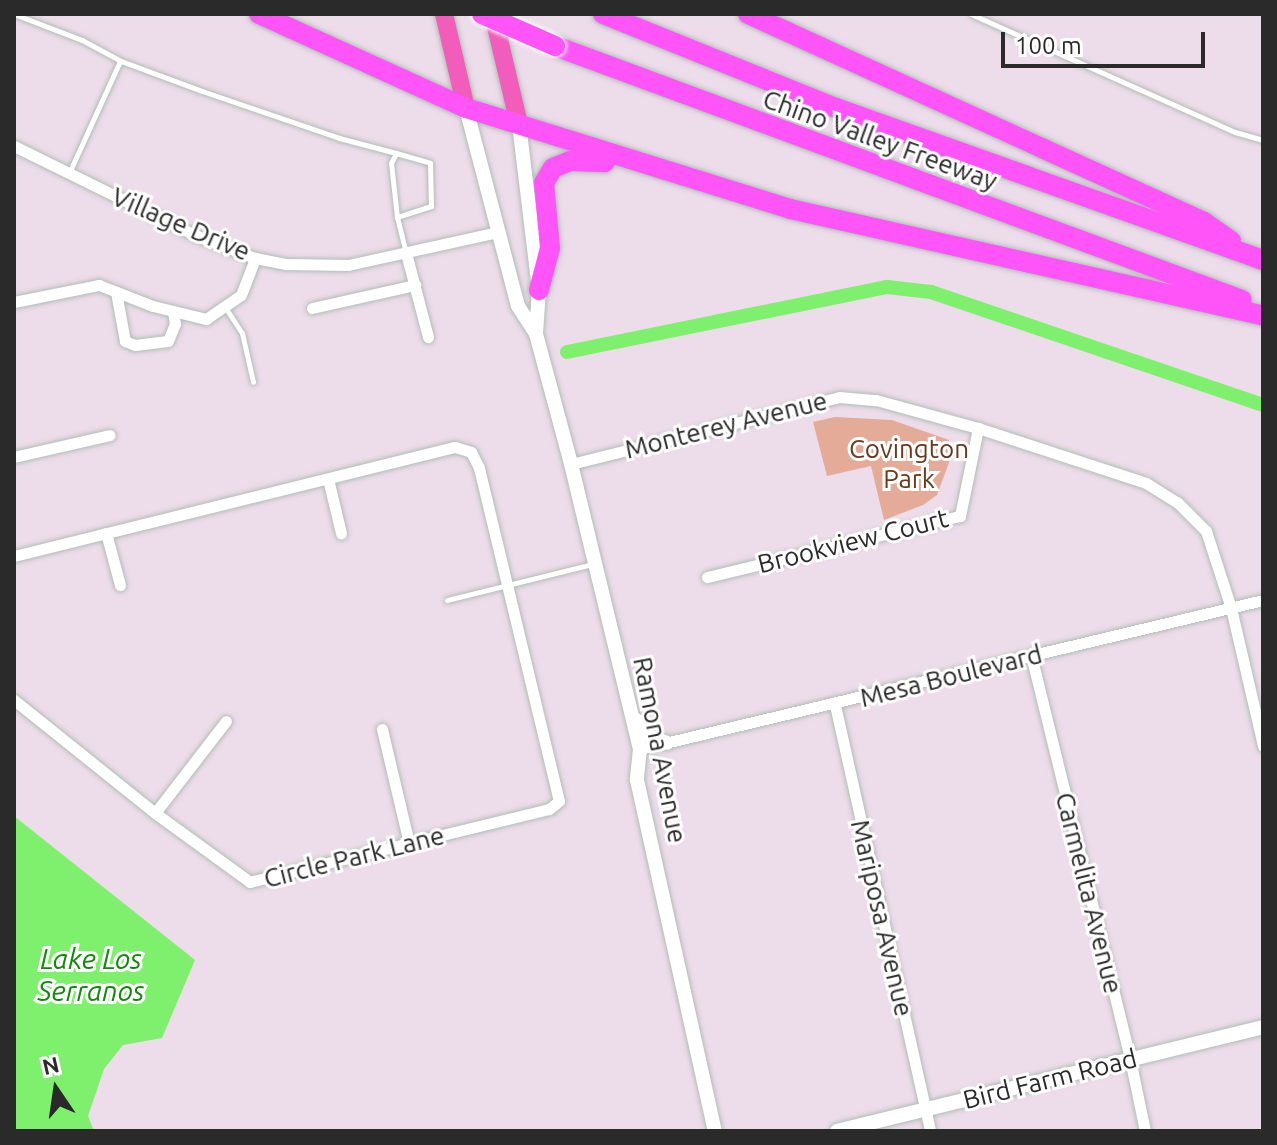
<!DOCTYPE html>
<style>
body{margin:0}
#map{position:relative;width:1277px;height:1145px;overflow:hidden;background:#eddcea;font-family:Ubuntu,sans-serif}
div>[style]{position:absolute}
[style*='--x']{left:calc(var(--x)*1px);top:calc(var(--y)*1px);width:calc(var(--w)*1px);rotate:calc(var(--a)*1deg)}
.green>*{inset:0;background:#e4ac98}
.water>*{inset:0;background:#7fef6e}
.canal>*{height:14px;margin:-7px;padding:0 7px;transform-origin:7px;border-radius:7px;background:#7fef6e}
.roads{filter:drop-shadow(0 0 2px #b0beb6) drop-shadow(0 0 2px #b0beb6)}
.service>*{height:5px;margin:-2.5px;padding:0 2.5px;transform-origin:2.5px;border-radius:2.5px;background:#fff}
.minor>*{height:11px;margin:-5.5px;padding:0 5.5px;transform-origin:5.5px;border-radius:5.5px;background:#fff}
.tertiary>*{height:14px;margin:-7px;padding:0 7px;transform-origin:7px;border-radius:7px;background:#fff}
.primary>*{height:18px;margin:-9px;padding:0 9px;transform-origin:9px;border-radius:9px;background:#f25cba}
.motorway>*{height:20px;margin:-10px;padding:0 10px;transform-origin:10px;border-radius:10px;background:#ff55f8}
.bridges{filter:drop-shadow(0 0 2px #fff) drop-shadow(0 0 2px #fff)}
.motorway-bridge>*{height:20px;margin:-10px;padding:0 10px;transform-origin:10px;border-radius:10px;background:#ff55f8}
span{translate:-50% -50%;white-space:nowrap;text-align:center;line-height:1.15;-webkit-text-stroke:6px #fff;paint-order:stroke}
.street-label{font-size:26px;color:#2a2a2a}
.park-label{font-size:26px;color:#68391a}
.water-label{font-size:28px;color:#13880d;font-style:italic}
.frame{position:absolute;inset:0;border:16px solid #2a2a2a;pointer-events:none}
.north{position:absolute;left:16px;top:1049px;width:80px;height:80px;-webkit-text-stroke:6px #fff;paint-order:stroke;rotate:347deg;font-size:22px;font-weight:700;line-height:32px;text-align:center;color:#2a2a2a}
.north::after{content:'';display:block;margin:auto;width:28px;height:36px;background:#2a2a2a;clip-path:polygon(50% 0,100% 100%,50% 72%,0 100%)}
.scale{position:absolute;left:1001px;top:32px;width:204px;height:36px;box-sizing:border-box;border:4px solid #2a2a2a;border-top:0;padding-left:10px;font-size:24px;line-height:28px;white-space:nowrap;color:#2a2a2a;-webkit-text-stroke:6px #fff;paint-order:stroke}
</style>
<div id="map">
<div class="green">
<i style="clip-path:polygon(835px 417px,892px 420px,949px 440px,953px 452px,937px 495px,923px 505px,884px 520px,871px 466px,827px 476px,813px 422px)"></i>
</div>
<div class="water">
<i style="clip-path:polygon(14px 816px,195px 960px,162px 1038px,123px 1045px,104px 1069px,88px 1116px,94px 1131px,14px 1131px)"></i>
</div>
<div class="canal">
<i style="--x:567;--y:352;--w:327;--a:-11.5"></i>
<i style="--x:887;--y:287;--w:44;--a:6.5"></i>
<i style="--x:931;--y:292;--w:351;--a:18.8"></i>
</div>
<div class="roads">
<div class="service">
<i style="--x:14;--y:14;--w:73;--a:20.9"></i>
<i style="--x:82;--y:40;--w:44;--a:28.3"></i>
<i style="--x:121;--y:61;--w:86;--a:20.3"></i>
<i style="--x:202;--y:91;--w:145;--a:18.9"></i>
<i style="--x:339;--y:138;--w:59;--a:14.7"></i>
<i style="--x:396;--y:153;--w:35;--a:16"></i>
<i style="--x:430;--y:163;--w:43;--a:88.7"></i>
<i style="--x:431;--y:206;--w:36;--a:162"></i>
<i style="--x:397;--y:217;--w:54;--a:-96.3"></i>
<i style="--x:391;--y:163;--w:11;--a:-63"></i>
<i style="--x:971;--y:14;--w:289;--a:24.1"></i>
<i style="--x:1235;--y:132;--w:29;--a:16"></i>
<i style="--x:69;--y:173;--w:123;--a:-65.5"></i>
<i style="--x:397;--y:217;--w:36;--a:76"></i>
<i style="--x:225;--y:307;--w:31;--a:57"></i>
<i style="--x:242;--y:333;--w:50;--a:77.3"></i>
<i style="--x:447;--y:600;--w:150;--a:-13.9"></i>
</div>
<div class="minor">
<i style="--x:14;--y:146;--w:204;--a:26.2"></i>
<i style="--x:197;--y:236;--w:62;--a:20.8"></i>
<i style="--x:255;--y:258;--w:33;--a:11"></i>
<i style="--x:287;--y:264;--w:61;--a:0.9"></i>
<i style="--x:348;--y:265;--w:154;--a:-12.4"></i>
<i style="--x:406;--y:253;--w:87;--a:75.3"></i>
<i style="--x:116;--y:292;--w:50;--a:79.6"></i>
<i style="--x:125;--y:341;--w:11;--a:22"></i>
<i style="--x:135;--y:345;--w:33;--a:-7"></i>
<i style="--x:168;--y:341;--w:18;--a:-68"></i>
<i style="--x:175;--y:324;--w:13;--a:-99"></i>
<i style="--x:14;--y:302;--w:87;--a:-11.3"></i>
<i style="--x:99;--y:285;--w:58;--a:21.3"></i>
<i style="--x:153;--y:306;--w:55;--a:13.8"></i>
<i style="--x:206;--y:319;--w:42;--a:-34.4"></i>
<i style="--x:241;--y:295;--w:40;--a:-69"></i>
<i style="--x:312;--y:308;--w:106;--a:-12.6"></i>
<i style="--x:14;--y:457;--w:98;--a:-12.9"></i>
<i style="--x:571;--y:464;--w:276;--a:-14"></i>
<i style="--x:839;--y:397;--w:37;--a:5"></i>
<i style="--x:876;--y:400;--w:106;--a:15.4"></i>
<i style="--x:978;--y:428;--w:177;--a:18.1"></i>
<i style="--x:1146;--y:483;--w:36;--a:32"></i>
<i style="--x:1177;--y:502;--w:41;--a:45"></i>
<i style="--x:1206;--y:531;--w:81;--a:72"></i>
<i style="--x:1231;--y:608;--w:142;--a:76.9"></i>
<i style="--x:328;--y:479;--w:56;--a:76.5"></i>
<i style="--x:106;--y:533;--w:54;--a:74.9"></i>
<i style="--x:14;--y:556;--w:454;--a:-13.9"></i>
<i style="--x:455;--y:447;--w:17;--a:17"></i>
<i style="--x:471;--y:452;--w:18;--a:63"></i>
<i style="--x:479;--y:468;--w:342;--a:76.5"></i>
<i style="--x:559;--y:801;--w:13;--a:141"></i>
<i style="--x:549;--y:809;--w:308;--a:166.3"></i>
<i style="--x:250;--y:882;--w:117;--a:-144"></i>
<i style="--x:155;--y:813;--w:181;--a:-141.3"></i>
<i style="--x:707;--y:577;--w:260;--a:-13.6"></i>
<i style="--x:960;--y:516;--w:90;--a:-78.4"></i>
<i style="--x:1031;--y:655;--w:416;--a:76.2"></i>
<i style="--x:1130;--y:1059;--w:74;--a:78.2"></i>
<i style="--x:835;--y:705;--w:436;--a:77.4"></i>
<i style="--x:382;--y:729;--w:117;--a:76.7"></i>
<i style="--x:640;--y:749;--w:641;--a:-13.45"></i>
<i style="--x:155;--y:813;--w:116;--a:-52.3"></i>
</div>
<div class="tertiary">
<i style="--x:466;--y:108;--w:205;--a:75.3"></i>
<i style="--x:518;--y:306;--w:33;--a:57"></i>
<i style="--x:536;--y:334;--w:135;--a:74.9"></i>
<i style="--x:571;--y:464;--w:293;--a:76.4"></i>
<i style="--x:640;--y:749;--w:31;--a:96"></i>
<i style="--x:637;--y:780;--w:360;--a:77.5"></i>
<i style="--x:519;--y:124;--w:167;--a:83.1"></i>
<i style="--x:539;--y:290;--w:43;--a:94"></i>
<i style="--x:636;--y:720;--w:21;--a:51"></i>
<i style="--x:649;--y:736;--w:19;--a:21"></i>
<i style="--x:837;--y:1131;--w:439;--a:-13.7"></i>
</div>
<div class="primary">
<i style="--x:444;--y:14;--w:97;--a:76.8"></i>
<i style="--x:493;--y:14;--w:113;--a:76.7"></i>
</div>
<div class="motorway">
<i style="--x:259;--y:14;--w:227;--a:24.4"></i>
<i style="--x:466;--y:108;--w:339;--a:17.3"></i>
<i style="--x:790;--y:209;--w:485;--a:12.7"></i>
<i style="--x:603;--y:14;--w:251;--a:22"></i>
<i style="--x:836;--y:108;--w:453;--a:19.6"></i>
<i style="--x:748;--y:14;--w:501;--a:24.52"></i>
<i style="--x:1204;--y:222;--w:33;--a:35"></i>
<i style="--x:555;--y:46;--w:732;--a:20.29"></i>
<i style="--x:539;--y:290;--w:43;--a:-75.3"></i>
<i style="--x:550;--y:248;--w:65;--a:-95.3"></i>
<i style="--x:544;--y:183;--w:17;--a:-59"></i>
<i style="--x:553;--y:168;--w:18;--a:-22"></i>
<i style="--x:570;--y:161;--w:35;--a:2"></i>
</div>
</div>
<div class="bridges">
<div class="motorway-bridge">
<i style="--x:482;--y:14;--w:80;--a:23.7"></i>
</div>
</div>
<div class="street-label">
<span style="left:880px;top:140px;rotate:20deg">Chino Valley Freeway</span>
<span style="left:181px;top:224px;rotate:23deg">Village Drive</span>
<span style="left:726px;top:425px;rotate:-14deg">Monterey Avenue</span>
<span style="left:853px;top:541px;rotate:-14deg">Brookview Court</span>
<span style="left:951px;top:676px;rotate:-14deg">Mesa Boulevard</span>
<span style="left:660px;top:750px;rotate:79deg">Ramona Avenue</span>
<span style="left:354px;top:857px;rotate:-14deg">Circle Park Lane</span>
<span style="left:1089px;top:893px;rotate:76deg">Carmelita Avenue</span>
<span style="left:882px;top:918px;rotate:77deg">Mariposa Avenue</span>
<span style="left:1050px;top:1079px;rotate:-14deg">Bird Farm Road</span>
</div>
<div class="park-label">
<span style="left:909px;top:464px">Covington<br>Park</span>
</div>
<div class="water-label">
<span style="left:91px;top:975px">Lake Los<br>Serranos</span>
</div>
<div class="frame"></div>
<div class="north">N</div>
<div class="scale">100 m</div>
</div>
